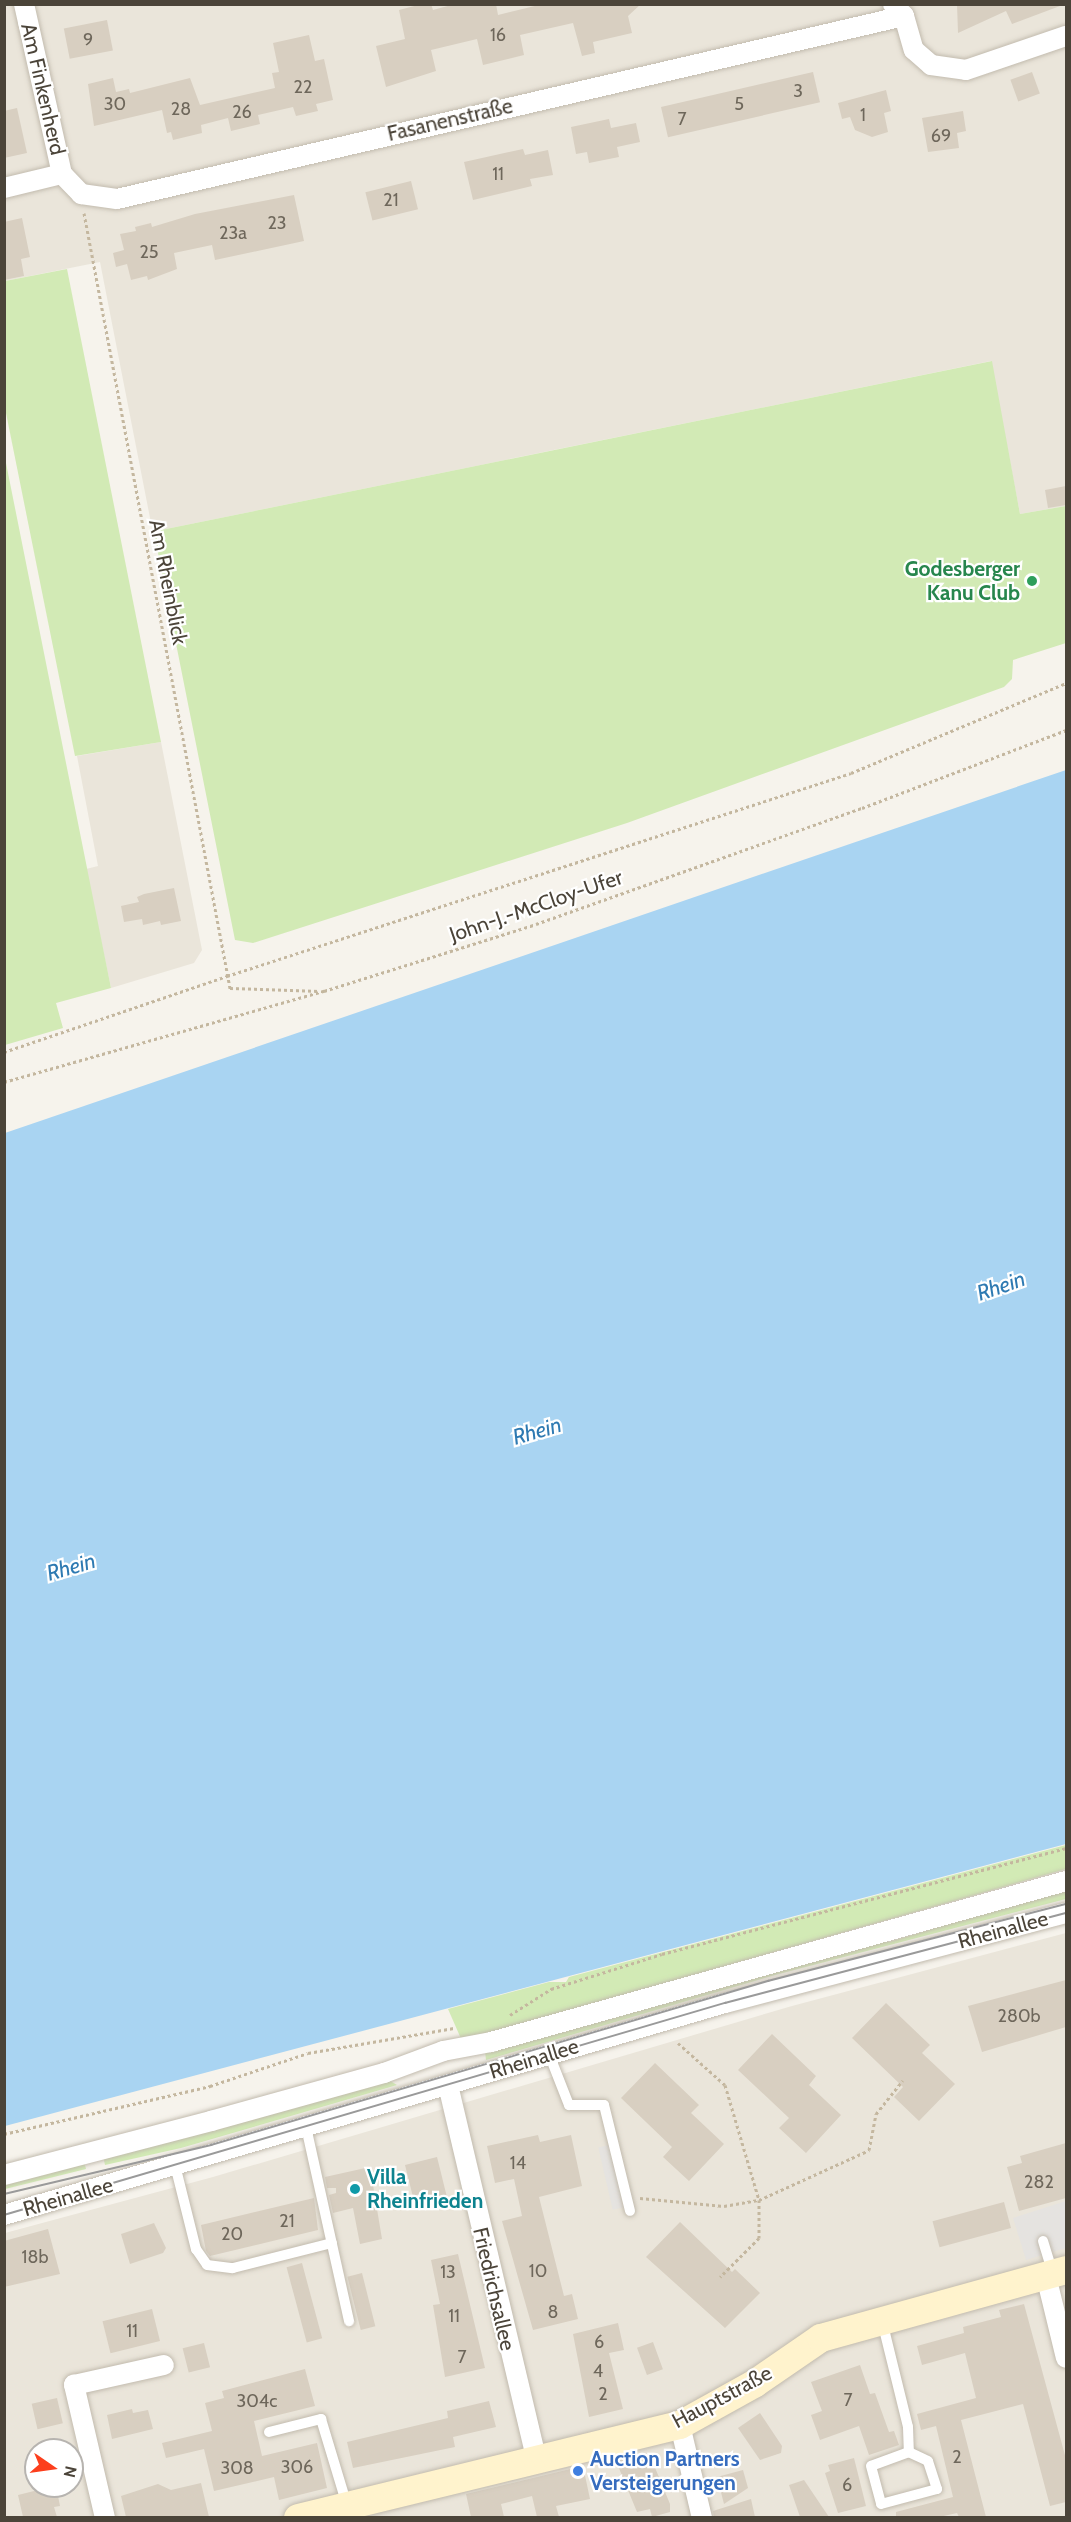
<!DOCTYPE html>
<meta charset="utf-8">
<style>
body{margin:0}
#map{position:relative;width:1071px;height:2522px;overflow:hidden;background:#f6f3ec;font-family:Cabin,sans-serif}
div>[style]{position:absolute}
[style*='--x']{left:calc(var(--x)*1px);top:calc(var(--y)*1px);width:calc(var(--w)*1px);rotate:calc(var(--a)*1deg)}
.residential>*{inset:0;background:#eae5da}
.green>*{inset:0;background:#d2eab5}
.parking>*{inset:0;background:#e5e3e0;transform-origin:0 0}
.water>*{inset:0;background:#a9d4f2}
.building>*{inset:0;background:#d8cfc1;transform-origin:0 0}
.path>*{height:3px;margin-top:-1.5px;transform-origin:0;background:repeating-linear-gradient(90deg,#c4b79f 0 3px,transparent 0 6px)}
.roads{filter:drop-shadow(0 0 2px #c2bbae) drop-shadow(0 0 2px #c2bbae)}
.lane>*{height:10px;margin:-5px;padding:0 5px;transform-origin:5px;border-radius:5px;background:#fff}
.street>*{height:20px;margin:-10px;padding:0 10px;transform-origin:10px;border-radius:10px;background:#fff}
.secondary>*{height:28px;margin:-14px;padding:0 14px;transform-origin:14px;border-radius:14px;background:#fff3cd}
.tram>*{height:1.5px;margin:-0.75px;padding:0 0.75px;transform-origin:0.75px;border-radius:0.75px;background:#9a9a9a}
.dots>*{width:16px;height:16px;translate:-50% -50%;box-sizing:border-box;border:3px solid #fff;border-radius:50%}
span{translate:-50% -50%;white-space:nowrap;text-align:center;line-height:1.15;-webkit-text-stroke:4.5px #fff;paint-order:stroke}
.number-label{font-size:18px;color:#6e675b}
.number-label span{-webkit-text-stroke-width:0}
.street-label{font-size:21px;color:#4b4439}
.leisure-label{font-size:21px;color:#27864d;font-weight:700}
.right{translate:-100% -50%;text-align:right}
.culture-label{font-size:21px;color:#0d838f;font-weight:700}
.left{translate:0 -50%;text-align:left}
.shop-label{font-size:21px;color:#366cbe;font-weight:700}
.water-label{font-size:22px;color:#2e7ab2;font-style:italic}
.frame{position:absolute;inset:0;border:6px solid #4b4439;pointer-events:none}
.north{position:absolute;left:24px;top:2438px;width:60px;height:60px;box-sizing:border-box;background:#fff;border:2px solid #b7b4b0;border-radius:50%;rotate:103deg;font-size:16px;font-weight:700;line-height:24px;text-align:center;color:#4b4439}
.north::after{content:'';display:block;margin:auto;width:21px;height:27px;background:#fc3f1d;clip-path:polygon(50% 0,100% 100%,50% 72%,0 100%)}
</style>
<div id="map">
<div class="residential">
<i style="clip-path:polygon(5px 5px,1066px 5px,1066px 506px,1020px 514px,991px 361px,161px 530px,151px 523px,100px 262px,5px 281px)"></i>
<i style="clip-path:polygon(161px 742px,202px 950px,194px 963px,111px 988px,86px 869px,98px 866px,77px 756px)"></i>
<i style="clip-path:polygon(evenodd,1066px 1933px,1066px 2517px,5px 2518px,5px 2233px,213px 2177px,792px 2006px,1066px 1933px,36px 2450px,72px 2450px,72px 2486px,36px 2486px,36px 2450px)"></i>
</div>
<div class="green">
<i style="clip-path:polygon(67px 269px,161px 742px,75px 756px,4px 403px,5px 281px)"></i>
<i style="clip-path:polygon(992px 361px,1020px 514px,1066px 506px,1066px 643px,1013px 660px,1012px 679px,1004px 687px,627px 823px,253px 943px,235px 940px,152px 523px,161px 530px)"></i>
<i style="clip-path:polygon(5px 458px,111px 988px,56px 1003px,63px 1028px,5px 1045px)"></i>
<i style="clip-path:polygon(1066px 1845px,1066px 1869px,462px 2041px,448px 2009px,549px 1982px,566px 1982px,569px 1977px)"></i>
<i style="clip-path:polygon(1066px 1887px,1066px 1899px,775px 1975px,486px 2060px,485px 2051px,870px 1942px,889px 1942px,916px 1934px)"></i>
<i style="clip-path:polygon(385px 2078px,397px 2085px,181px 2148px,105px 2165px,103px 2156px)"></i>
<i style="clip-path:polygon(84px 2161px,86px 2169px,5px 2189px,5px 2184px)"></i>
</div>
<div class="parking">
<i style="left:609px;top:2145px;width:64px;height:11px;rotate:77deg"></i>
<i style="clip-path:polygon(1066px 2201px,1066px 2248px,1026px 2260px,1013px 2218px)"></i>
</div>
<div class="water">
<i style="clip-path:polygon(1066px 770px,1066px 1844px,5px 2126px,5px 1133px)"></i>
</div>
<div class="building">
<i style="clip-path:polygon(422px 4px,431px 4px,433px 10px,455px 4px,496px 4px,498px 15px,543px 4px,641px 4px,628px 16px,632px 33px,593px 42px,595px 53px,582px 56px,573px 23px,520px 35px,524px 55px,483px 65px,477px 39px,431px 50px,436px 71px,386px 87px,376px 46px,405px 39px,399px 10px)"></i>
<i style="clip-path:polygon(957px 4px,1060px 4px,1060px 6px,1012px 24px,1006px 11px,958px 33px)"></i>
<i style="left:107px;top:20px;width:31px;height:44px;rotate:79deg"></i>
<i style="clip-path:polygon(309px 35px,315px 61px,324px 59px,333px 100px,316px 104px,318px 111px,296px 116px,293px 107px,258px 115px,260px 124px,231px 131px,228px 118px,201px 125px,202px 133px,173px 140px,171px 132px,167px 133px,162px 110px,94px 126px,88px 84px,113px 78px,116px 92px,129px 89px,130px 93px,190px 78px,200px 105px,275px 88px,272px 73px,279px 72px,273px 43px)"></i>
<i style="left:813px;top:72px;width:31px;height:156px;rotate:77deg"></i>
<i style="left:1032px;top:72px;width:23px;height:23px;rotate:70deg"></i>
<i style="clip-path:polygon(886px 90px,891px 111px,884px 113px,888px 132px,872px 137px,855px 130px,850px 117px,842px 119px,838px 103px)"></i>
<i style="clip-path:polygon(17px 108px,27px 153px,4px 158px,4px 111px)"></i>
<i style="clip-path:polygon(963px 111px,966px 131px,957px 133px,959px 148px,928px 152px,922px 118px)"></i>
<i style="clip-path:polygon(609px 119px,611px 128px,636px 123px,640px 142px,617px 147px,619px 157px,589px 163px,587px 152px,576px 154px,571px 127px)"></i>
<i style="clip-path:polygon(523px 149px,525px 155px,548px 150px,553px 175px,530px 179px,532px 186px,473px 200px,464px 162px)"></i>
<i style="left:411px;top:181px;width:29px;height:47px;rotate:76deg"></i>
<i style="clip-path:polygon(294px 195px,304px 241px,215px 260px,212px 245px,174px 253px,177px 269px,148px 280px,147px 276px,131px 280px,127px 264px,116px 267px,113px 253px,124px 250px,120px 234px,136px 231px,135px 227px,151px 223px,152px 227px,195px 214px)"></i>
<i style="clip-path:polygon(22px 218px,30px 257px,21px 259px,24px 276px,4px 280px,4px 222px)"></i>
<i style="clip-path:polygon(1066px 486px,1066px 505px,1048px 508px,1045px 490px)"></i>
<i style="clip-path:polygon(174px 888px,181px 921px,161px 925px,160px 921px,143px 925px,142px 919px,124px 922px,121px 906px,139px 902px,137px 897px,144px 894px)"></i>
<i style="clip-path:polygon(1066px 1980px,1066px 2027px,982px 2052px,968px 2006px)"></i>
<i style="clip-path:polygon(886px 2003px,930px 2045px,922px 2053px,955px 2084px,919px 2121px,894px 2097px,903px 2087px,852px 2038px)"></i>
<i style="clip-path:polygon(772px 2034px,816px 2076px,809px 2085px,841px 2115px,806px 2153px,779px 2128px,789px 2118px,738px 2070px)"></i>
<i style="clip-path:polygon(655px 2063px,699px 2105px,691px 2113px,724px 2144px,689px 2181px,663px 2157px,672px 2147px,621px 2098px)"></i>
<i style="clip-path:polygon(538px 2135px,540px 2142px,571px 2135px,582px 2186px,539px 2197px,564px 2296px,572px 2294px,578px 2319px,533px 2330px,502px 2221px,522px 2216px,514px 2179px,495px 2183px,487px 2146px)"></i>
<i style="clip-path:polygon(1066px 2143px,1066px 2198px,1019px 2211px,1007px 2167px,1022px 2163px,1020px 2156px)"></i>
<i style="left:437px;top:2157px;width:46px;height:33px;rotate:76deg"></i>
<i style="clip-path:polygon(370px 2167px,382px 2239px,360px 2244px,353px 2208px,333px 2213px,329px 2195px,336px 2193px,336px 2188px,327px 2188px,325px 2177px)"></i>
<i style="clip-path:polygon(314px 2198px,318px 2230px,210px 2256px,206px 2251px,201px 2225px)"></i>
<i style="left:1004px;top:2202px;width:27px;height:74px;rotate:75deg"></i>
<i style="clip-path:polygon(680px 2222px,732px 2272px,735px 2269px,760px 2293px,725px 2328px,646px 2257px)"></i>
<i style="clip-path:polygon(154px 2223px,166px 2248px,163px 2253px,130px 2264px,121px 2234px)"></i>
<i style="clip-path:polygon(48px 2229px,60px 2274px,4px 2287px,4px 2241px)"></i>
<i style="clip-path:polygon(458px 2254px,485px 2368px,445px 2377px,433px 2305px,440px 2304px,431px 2260px)"></i>
<i style="left:302px;top:2263px;width:78px;height:16px;rotate:75deg"></i>
<i style="left:362px;top:2273px;width:55px;height:15px;rotate:76deg"></i>
<i style="clip-path:polygon(1024px 2304px,1066px 2459px,1066px 2502px,1050px 2506px,1023px 2404px,961px 2420px,986px 2517px,959px 2517px,957px 2513px,939px 2517px,896px 2517px,896px 2512px,953px 2497px,936px 2426px,921px 2430px,917px 2414px,976px 2398px,965px 2353px,922px 2365px,917px 2346px,964px 2333px,963px 2327px,1001px 2317px,999px 2310px)"></i>
<i style="left:152px;top:2309px;width:33px;height:51px;rotate:76deg"></i>
<i style="clip-path:polygon(618px 2323px,624px 2350px,609px 2353px,623px 2409px,589px 2417px,573px 2334px)"></i>
<i style="left:653px;top:2342px;width:29px;height:17px;rotate:70deg"></i>
<i style="left:204px;top:2343px;width:25px;height:22px;rotate:76deg"></i>
<i style="clip-path:polygon(860px 2365px,870px 2394px,875px 2393px,889px 2432px,894px 2431px,899px 2445px,869px 2455px,859px 2426px,820px 2440px,811px 2415px,822px 2411px,811px 2382px)"></i>
<i style="clip-path:polygon(305px 2369px,315px 2406px,254px 2421px,262px 2456px,317px 2443px,327px 2488px,279px 2500px,274px 2477px,214px 2491px,204px 2449px,166px 2458px,162px 2443px,212px 2431px,205px 2403px,224px 2398px,222px 2391px)"></i>
<i style="left:57px;top:2398px;width:26px;height:26px;rotate:77deg"></i>
<i style="clip-path:polygon(489px 2401px,496px 2427px,453px 2437px,455px 2447px,353px 2468px,347px 2442px,448px 2418px,447px 2411px)"></i>
<i style="clip-path:polygon(132px 2409px,133px 2413px,148px 2410px,153px 2429px,112px 2439px,107px 2415px)"></i>
<i style="clip-path:polygon(760px 2413px,782px 2446px,781px 2453px,760px 2460px,738px 2428px)"></i>
<i style="clip-path:polygon(649px 2453px,670px 2504px,670px 2512px,652px 2517px,650px 2509px,637px 2512px,616px 2461px)"></i>
<i style="clip-path:polygon(854px 2458px,866px 2506px,838px 2513px,825px 2473px,830px 2471px,828px 2465px)"></i>
<i style="clip-path:polygon(583px 2466px,590px 2499px,556px 2506px,559px 2517px,537px 2517px,532px 2496px,501px 2504px,504px 2517px,471px 2517px,466px 2494px)"></i>
<i style="clip-path:polygon(743px 2470px,748px 2488px,724px 2504px,717px 2477px)"></i>
<i style="clip-path:polygon(804px 2480px,829px 2517px,800px 2517px,789px 2485px)"></i>
<i style="clip-path:polygon(201px 2483px,209px 2517px,126px 2517px,121px 2496px,158px 2484px,171px 2490px)"></i>
<i style="clip-path:polygon(37px 2486px,52px 2486px,57px 2491px,60px 2506px,54px 2507px,57px 2517px,23px 2517px,18px 2495px,38px 2490px)"></i>
<i style="clip-path:polygon(751px 2499px,755px 2517px,714px 2517px,713px 2511px)"></i>
</div>
<div class="path">
<i style="--x:84;--y:213;--w:789;--a:79.33"></i>
<i style="--x:230;--y:988;--w:90;--a:1.9"></i>
<i style="--x:4;--y:1052;--w:236;--a:-18.8"></i>
<i style="--x:227;--y:976;--w:656;--a:-18.02"></i>
<i style="--x:851;--y:773;--w:233;--a:-22.7"></i>
<i style="--x:4;--y:1082;--w:333;--a:-15.9"></i>
<i style="--x:324;--y:991;--w:222;--a:-17.5"></i>
<i style="--x:536;--y:924;--w:346;--a:-19.6"></i>
<i style="--x:862;--y:808;--w:218;--a:-20.9"></i>
<i style="--x:510;--y:2015;--w:49;--a:-32.4"></i>
<i style="--x:551;--y:1989;--w:116;--a:-17.5"></i>
<i style="--x:662;--y:1954;--w:418;--a:-14.7"></i>
<i style="--x:678;--y:2043;--w:63;--a:41.8"></i>
<i style="--x:725;--y:2085;--w:120;--a:73.5"></i>
<i style="--x:759;--y:2200;--w:38;--a:90"></i>
<i style="--x:759;--y:2238;--w:55;--a:135"></i>
<i style="--x:4;--y:2134;--w:212;--a:-13.1"></i>
<i style="--x:210;--y:2086;--w:103;--a:-18.6"></i>
<i style="--x:308;--y:2053;--w:148;--a:-9.7"></i>
<i style="--x:640;--y:2198;--w:84;--a:5.4"></i>
<i style="--x:724;--y:2206;--w:36;--a:-10"></i>
<i style="--x:759;--y:2200;--w:121;--a:-24.4"></i>
<i style="--x:869;--y:2150;--w:37;--a:-79"></i>
<i style="--x:876;--y:2114;--w:43;--a:-51.5"></i>
</div>
<div class="roads">
<div class="lane">
<i style="--x:549;--y:2054;--w:55;--a:68.6"></i>
<i style="--x:569;--y:2105;--w:35;--a:0"></i>
<i style="--x:604;--y:2105;--w:109;--a:76.2"></i>
<i style="--x:306;--y:2127;--w:199;--a:77.5"></i>
<i style="--x:175;--y:2165;--w:87;--a:76"></i>
<i style="--x:196;--y:2249;--w:19;--a:55"></i>
<i style="--x:207;--y:2265;--w:26;--a:7"></i>
<i style="--x:233;--y:2268;--w:102;--a:-14.2"></i>
<i style="--x:1043;--y:2241;--w:34;--a:73"></i>
<i style="--x:882;--y:2321;--w:109;--a:76.2"></i>
<i style="--x:908;--y:2427;--w:25;--a:88"></i>
<i style="--x:909;--y:2452;--w:40;--a:159.8"></i>
<i style="--x:871;--y:2466;--w:39;--a:75"></i>
<i style="--x:881;--y:2504;--w:58;--a:-15"></i>
<i style="--x:937;--y:2489;--w:29;--a:-108"></i>
<i style="--x:928;--y:2461;--w:21;--a:-155"></i>
<i style="--x:269;--y:2432;--w:54;--a:-14"></i>
<i style="--x:321;--y:2419;--w:90;--a:73.2"></i>
</div>
<div class="street">
<i style="--x:24;--y:4;--w:174;--a:77.4"></i>
<i style="--x:893;--y:4;--w:16;--a:47"></i>
<i style="--x:904;--y:16;--w:35;--a:74"></i>
<i style="--x:914;--y:50;--w:23;--a:41"></i>
<i style="--x:931;--y:65;--w:35;--a:8"></i>
<i style="--x:966;--y:70;--w:106;--a:-18.8"></i>
<i style="--x:4;--y:188;--w:60;--a:-13.6"></i>
<i style="--x:62;--y:174;--w:28;--a:46"></i>
<i style="--x:81;--y:194;--w:36;--a:8"></i>
<i style="--x:117;--y:199;--w:808;--a:-13.09"></i>
<i style="--x:448;--y:2085;--w:383;--a:76.7"></i>
<i style="--x:4;--y:2175;--w:214;--a:-14.6"></i>
<i style="--x:211;--y:2121;--w:180;--a:-15.5"></i>
<i style="--x:384;--y:2073;--w:63;--a:-20.4"></i>
<i style="--x:443;--y:2051;--w:49;--a:-10.6"></i>
<i style="--x:491;--y:2042;--w:597;--a:-15.64"></i>
<i style="--x:4;--y:2215;--w:752;--a:-16.39"></i>
<i style="--x:725;--y:2003;--w:353;--a:-14.8"></i>
<i style="--x:1046;--y:2276;--w:84;--a:76.3"></i>
<i style="--x:680;--y:2425;--w:96;--a:76.7"></i>
<i style="--x:105;--y:2518;--w:137;--a:-103.1"></i>
<i style="--x:74;--y:2385;--w:92;--a:-12.5"></i>
</div>
<div class="secondary">
<i style="--x:298;--y:2518;--w:393;--a:-13.7"></i>
<i style="--x:680;--y:2425;--w:85;--a:-29"></i>
<i style="--x:754;--y:2384;--w:81;--a:-34.5"></i>
<i style="--x:821;--y:2338;--w:254;--a:-15.5"></i>
</div>
</div>
<div class="tram">
<i style="--x:4;--y:2194;--w:213;--a:-13.3"></i>
<i style="--x:211;--y:2145;--w:581;--a:-16.41"></i>
<i style="--x:768;--y:1981;--w:308;--a:-14.5"></i>
<i style="--x:4;--y:2215;--w:752;--a:-16.39"></i>
<i style="--x:725;--y:2003;--w:353;--a:-14.8"></i>
</div>
<div class="dots">
<i style="left:1032px;top:581px;background:#2e9e5b"></i>
<i style="left:355px;top:2189px;background:#0f9aa8"></i>
<i style="left:578px;top:2471px;background:#3f7fe0"></i>
</div>
<div class="number-label">
<span style="left:498px;top:35px">16</span>
<span style="left:88px;top:40px">9</span>
<span style="left:303px;top:87px">22</span>
<span style="left:798px;top:91px">3</span>
<span style="left:115px;top:104px">30</span>
<span style="left:739px;top:104px">5</span>
<span style="left:181px;top:109px">28</span>
<span style="left:242px;top:112px">26</span>
<span style="left:863px;top:115px">1</span>
<span style="left:682px;top:119px">7</span>
<span style="left:941px;top:136px">69</span>
<span style="left:498px;top:174px">11</span>
<span style="left:391px;top:200px">21</span>
<span style="left:277px;top:223px">23</span>
<span style="left:233px;top:233px">23a</span>
<span style="left:149px;top:252px">25</span>
<span style="left:1019px;top:2016px">280b</span>
<span style="left:518px;top:2163px">14</span>
<span style="left:1039px;top:2182px">282</span>
<span style="left:287px;top:2221px">21</span>
<span style="left:232px;top:2234px">20</span>
<span style="left:35px;top:2257px">18b</span>
<span style="left:538px;top:2271px">10</span>
<span style="left:448px;top:2272px">13</span>
<span style="left:553px;top:2312px">8</span>
<span style="left:454px;top:2316px">11</span>
<span style="left:132px;top:2331px">11</span>
<span style="left:599px;top:2342px">6</span>
<span style="left:462px;top:2357px">7</span>
<span style="left:598px;top:2371px">4</span>
<span style="left:603px;top:2394px">2</span>
<span style="left:848px;top:2400px">7</span>
<span style="left:257px;top:2401px">304c</span>
<span style="left:957px;top:2457px">2</span>
<span style="left:297px;top:2467px">306</span>
<span style="left:237px;top:2468px">308</span>
<span style="left:847px;top:2485px">6</span>
</div>
<div class="street-label">
<span style="left:43px;top:89px;rotate:77deg">Am Finkenherd</span>
<span style="left:450px;top:120px;rotate:-13deg">Fasanenstraße</span>
<span style="left:168px;top:582px;rotate:79deg">Am Rheinblick</span>
<span style="left:536px;top:906px;rotate:-19deg">John-J.-McCloy-Ufer</span>
<span style="left:1003px;top:1930px;rotate:-15deg">Rheinallee</span>
<span style="left:534px;top:2059px;rotate:-17deg">Rheinallee</span>
<span style="left:68px;top:2197px;rotate:-16deg">Rheinallee</span>
<span style="left:494px;top:2289px;rotate:77deg">Friedrichsallee</span>
<span style="left:722px;top:2397px;rotate:-28deg">Hauptstraße</span>
</div>
<div class="leisure-label">
<span class="right" style="left:1020px;top:581px">Godesberger<br>Kanu Club</span>
</div>
<div class="culture-label">
<span class="left" style="left:367px;top:2189px">Villa<br>Rheinfrieden</span>
</div>
<div class="shop-label">
<span class="left" style="left:590px;top:2471px">Auction Partners<br>Versteigerungen</span>
</div>
<div class="water-label">
<span style="left:1001px;top:1286px;rotate:-19deg">Rhein</span>
<span style="left:537px;top:1431px;rotate:-16deg">Rhein</span>
<span style="left:71px;top:1567px;rotate:-16deg">Rhein</span>
</div>
<div class="frame"></div>
<div class="north">N</div>
</div>
